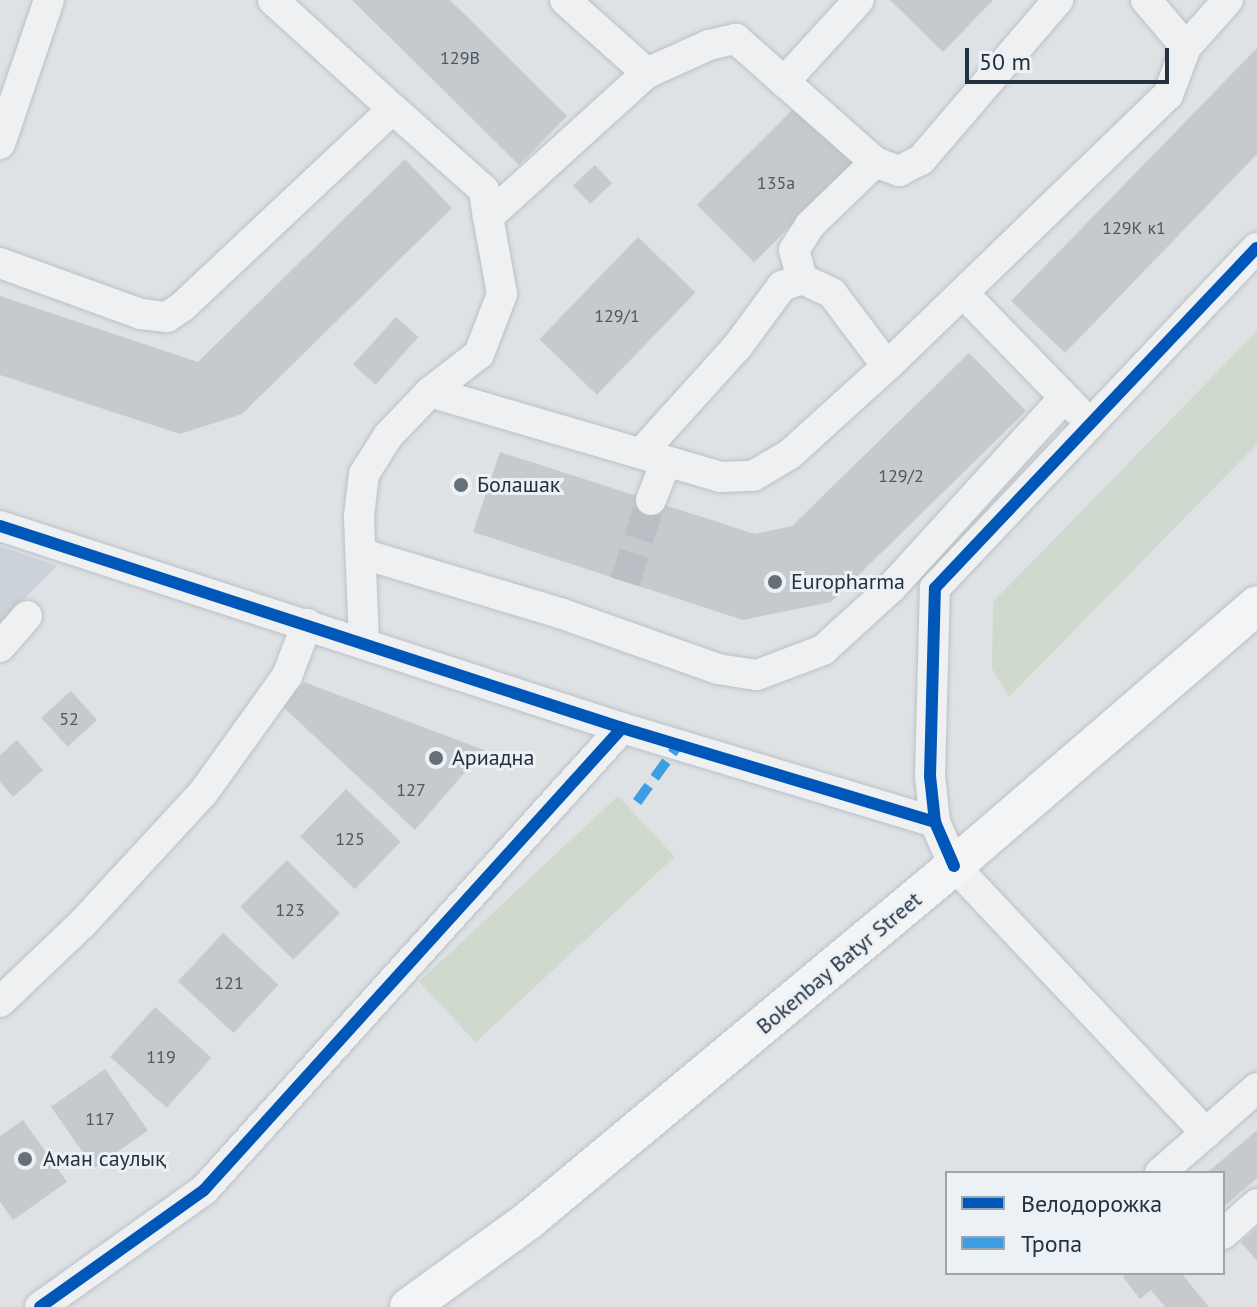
<!DOCTYPE html>
<meta charset="utf-8">
<style>
body{margin:0}
#map{position:relative;width:1257px;height:1307px;overflow:hidden;background:#dee2e5;font-family:"PT Sans",sans-serif}
div>[style]{position:absolute}
[style*='--x']{left:calc(var(--x)*1px);top:calc(var(--y)*1px);width:calc(var(--w)*1px);rotate:calc(var(--a)*1deg)}
.built>*{inset:0;background:#cbd2d9}
.green>*{inset:0;background:#d0d9ce;transform-origin:0 0}
.building>*{inset:0;background:#c6cacd;transform-origin:0 0}
.minor-tunnel>*{height:30px;margin-top:-15px;transform-origin:0;background:repeating-linear-gradient(90deg,#b9bfc4 0 30px,transparent 0 45px)}
.roads{filter:drop-shadow(0 0 2px #bcc0c3) drop-shadow(0 0 2px #bcc0c3)}
.minor>*{height:30px;margin:-15px;padding:0 15px;transform-origin:15px;border-radius:15px;background:#eef0f1}
.major>*{height:38px;margin:-19px;padding:0 19px;transform-origin:19px;border-radius:19px;background:#f3f4f5}
.quiet>*{height:10px;margin-top:-5px;transform-origin:0;background:repeating-linear-gradient(90deg,#3c9de3 0 20px,transparent 0 30px)}
.cycleway>*{height:12px;margin:-6px;padding:0 6px;transform-origin:6px;border-radius:6px;background:#0057b8}
.dots>*{width:22px;height:22px;translate:-50% -50%;box-sizing:border-box;border:4px solid #ebf1f5;border-radius:50%}
span{translate:-50% -50%;white-space:nowrap;text-align:center;line-height:1.15;-webkit-text-stroke:6px #ebf1f5;paint-order:stroke}
.number-label{font-size:18px;color:#4d5963}
.number-label span{-webkit-text-stroke-width:0}
.poi-label{font-size:22px;color:#24323f}
.left{translate:0 -50%;text-align:left}
.street-label{font-size:22px;color:#24323f}
.legend{position:absolute;left:945px;top:1171px;width:280px;height:104px;box-sizing:border-box;background:#ebf1f5;border:2px solid #9ba5ac;margin:0;padding:10px 14px;list-style:none;font-size:24px;color:#24323f}
.legend li{display:flex;align-items:center;gap:16px;height:40px}
.legend b{width:40px;border:2px solid #9ba5ac}
.scale{position:absolute;left:965px;top:48px;width:204px;height:36px;box-sizing:border-box;border:4px solid #24323f;border-top:0;padding-left:10px;font-size:24px;line-height:28px;white-space:nowrap;color:#24323f;-webkit-text-stroke:6px #ebf1f5;paint-order:stroke}
</style>
<div id="map">
<div class="built">
<i style="clip-path:polygon(0 546px,57px 566px,0 623px)"></i>
</div>
<div class="green">
<i style="clip-path:polygon(1257px 331px,1257px 444px,1009px 697px,992px 669px,993px 602px)"></i>
<i style="left:618px;top:796px;width:83px;height:272px;rotate:47deg"></i>
</div>
<div class="building">
<i style="clip-path:polygon(352px 0,450px 0,567px 116px,519px 165px)"></i>
<i style="clip-path:polygon(890px 0,993px 0,943px 52px)"></i>
<i style="clip-path:polygon(1257px 48px,1257px 154px,1065px 353px,1011px 301px)"></i>
<i style="left:798px;top:104px;width:81px;height:143px;rotate:45deg"></i>
<i style="clip-path:polygon(405px 159px,452px 208px,242px 414px,180px 434px,0 375px,0 296px,198px 362px)"></i>
<i style="left:595px;top:165px;width:25px;height:30px;rotate:47deg"></i>
<i style="left:638px;top:237px;width:80px;height:142px;rotate:44deg"></i>
<i style="left:396px;top:317px;width:30px;height:64px;rotate:42deg"></i>
<i style="clip-path:polygon(969px 353px,1026px 411px,831px 602px,743px 620px,473px 532px,500px 452px,755px 534px,792px 526px)"></i>
<i style="clip-path:polygon(304px 682px,484px 750px,415px 830px,282px 706px)"></i>
<i style="left:71px;top:691px;width:39px;height:40px;rotate:48deg"></i>
<i style="clip-path:polygon(17px 740px,43px 770px,13px 797px,0 782px,0 755px)"></i>
<i style="left:346px;top:789px;width:76px;height:66px;rotate:44deg"></i>
<i style="left:287px;top:860px;width:75px;height:66px;rotate:45deg"></i>
<i style="left:223px;top:933px;width:76px;height:66px;rotate:43deg"></i>
<i style="left:155px;top:1007px;width:76px;height:67px;rotate:42deg"></i>
<i style="left:105px;top:1069px;width:75px;height:66px;rotate:55deg"></i>
<i style="clip-path:polygon(23px 1120px,67px 1182px,13px 1220px,0 1202px,0 1136px)"></i>
<i style="clip-path:polygon(1257px 1130px,1257px 1178px,1223px 1207px,1223px 1173px,1207px 1173px)"></i>
<i style="clip-path:polygon(1257px 1228px,1257px 1261px,1241px 1242px)"></i>
<i style="clip-path:polygon(1128px 1273px,1181px 1273px,1209px 1307px,1165px 1307px,1151px 1290px,1140px 1299px,1123px 1277px)"></i>
</div>
<div class="minor-tunnel">
<i style="--x:625;--y:582;--w:86;--a:-72.4"></i>
</div>
<div class="roads">
<div class="minor">
<i style="--x:565;--y:0;--w:110;--a:41.7"></i>
<i style="--x:1186;--y:47;--w:63;--a:-48.2"></i>
<i style="--x:784;--y:82;--w:111;--a:-47.6"></i>
<i style="--x:393;--y:109;--w:122;--a:41.7"></i>
<i style="--x:484;--y:190;--w:27;--a:82"></i>
<i style="--x:0;--y:144;--w:152;--a:-71.2"></i>
<i style="--x:0;--y:263;--w:150;--a:19.9"></i>
<i style="--x:141;--y:314;--w:26;--a:7"></i>
<i style="--x:167;--y:317;--w:18;--a:-34"></i>
<i style="--x:182;--y:307;--w:289;--a:-43.2"></i>
<i style="--x:393;--y:109;--w:162;--a:-137.8"></i>
<i style="--x:802;--y:279;--w:30;--a:-105"></i>
<i style="--x:794;--y:250;--w:30;--a:-57"></i>
<i style="--x:810;--y:225;--w:91;--a:-44.1"></i>
<i style="--x:964;--y:294;--w:162;--a:45.8"></i>
<i style="--x:430;--y:392;--w:302;--a:16.3"></i>
<i style="--x:720;--y:477;--w:33;--a:-2"></i>
<i style="--x:753;--y:476;--w:43;--a:-30.7"></i>
<i style="--x:790;--y:454;--w:131;--a:-42.2"></i>
<i style="--x:887;--y:366;--w:390;--a:-44"></i>
<i style="--x:1168;--y:95;--w:51;--a:-69.4"></i>
<i style="--x:1186;--y:47;--w:62;--a:-130.4"></i>
<i style="--x:642;--y:452;--w:142;--a:-47.9"></i>
<i style="--x:737;--y:347;--w:76;--a:-53.6"></i>
<i style="--x:782;--y:286;--w:21;--a:-19"></i>
<i style="--x:802;--y:279;--w:33;--a:25"></i>
<i style="--x:832;--y:293;--w:91;--a:53"></i>
<i style="--x:651;--y:500;--w:41;--a:-68.5"></i>
<i style="--x:0;--y:526;--w:654;--a:17.99"></i>
<i style="--x:622;--y:728;--w:327;--a:16.7"></i>
<i style="--x:363;--y:554;--w:206;--a:16.7"></i>
<i style="--x:560;--y:613;--w:168;--a:19.5"></i>
<i style="--x:718;--y:669;--w:39;--a:9"></i>
<i style="--x:757;--y:675;--w:71;--a:-20.7"></i>
<i style="--x:823;--y:650;--w:92;--a:-42.4"></i>
<i style="--x:891;--y:588;--w:257;--a:-47.7"></i>
<i style="--x:364;--y:642;--w:126;--a:-92.3"></i>
<i style="--x:359;--y:516;--w:42;--a:-83.2"></i>
<i style="--x:364;--y:474;--w:45;--a:-57.7"></i>
<i style="--x:388;--y:436;--w:61;--a:-46.3"></i>
<i style="--x:430;--y:392;--w:62;--a:-37.8"></i>
<i style="--x:479;--y:354;--w:64;--a:-69"></i>
<i style="--x:502;--y:294;--w:78;--a:-100.3"></i>
<i style="--x:488;--y:217;--w:215;--a:-42.2"></i>
<i style="--x:647;--y:73;--w:68;--a:-24.3"></i>
<i style="--x:709;--y:45;--w:28;--a:-13"></i>
<i style="--x:736;--y:39;--w:186;--a:41.5"></i>
<i style="--x:875;--y:162;--w:26;--a:21"></i>
<i style="--x:899;--y:171;--w:25;--a:-27"></i>
<i style="--x:921;--y:160;--w:211;--a:-49.4"></i>
<i style="--x:0;--y:647;--w:41;--a:-48.9"></i>
<i style="--x:0;--y:1002;--w:113;--a:-43.6"></i>
<i style="--x:82;--y:924;--w:178;--a:-47.3"></i>
<i style="--x:203;--y:793;--w:144;--a:-54.3"></i>
<i style="--x:287;--y:676;--w:56;--a:-69"></i>
<i style="--x:1206;--y:1133;--w:367;--a:-133.3"></i>
<i style="--x:954;--y:866;--w:48;--a:-113.4"></i>
<i style="--x:935;--y:822;--w:46;--a:-96.2"></i>
<i style="--x:930;--y:776;--w:188;--a:-88.5"></i>
<i style="--x:935;--y:588;--w:468;--a:-46.6"></i>
<i style="--x:1160;--y:1173;--w:129;--a:-41.2"></i>
<i style="--x:1223;--y:1234;--w:45;--a:-41.4"></i>
<i style="--x:40;--y:1307;--w:201;--a:-35.5"></i>
<i style="--x:204;--y:1190;--w:623;--a:-47.86"></i>
</div>
<div class="major">
<i style="--x:409;--y:1307;--w:148;--a:-35.9"></i>
<i style="--x:529;--y:1220;--w:553;--a:-39.79"></i>
<i style="--x:954;--y:866;--w:400;--a:-40.7"></i>
</div>
</div>
<div class="quiet">
<i style="--x:637;--y:802;--w:72;--a:-54.1"></i>
</div>
<div class="cycleway">
<i style="--x:0;--y:526;--w:654;--a:17.99"></i>
<i style="--x:622;--y:728;--w:327;--a:16.7"></i>
<i style="--x:954;--y:866;--w:48;--a:-113.4"></i>
<i style="--x:935;--y:822;--w:46;--a:-96.2"></i>
<i style="--x:930;--y:776;--w:188;--a:-88.5"></i>
<i style="--x:935;--y:588;--w:468;--a:-46.6"></i>
<i style="--x:40;--y:1307;--w:201;--a:-35.5"></i>
<i style="--x:204;--y:1190;--w:623;--a:-47.86"></i>
</div>
<div class="dots">
<i style="left:461px;top:485px;background:#657079"></i>
<i style="left:775px;top:582px;background:#657079"></i>
<i style="left:436px;top:758px;background:#657079"></i>
<i style="left:25px;top:1159px;background:#657079"></i>
</div>
<div class="number-label">
<span style="left:460px;top:58px">129В</span>
<span style="left:776px;top:183px">135а</span>
<span style="left:1134px;top:228px">129К к1</span>
<span style="left:617px;top:316px">129/1</span>
<span style="left:901px;top:476px">129/2</span>
<span style="left:69px;top:719px">52</span>
<span style="left:411px;top:790px">127</span>
<span style="left:350px;top:839px">125</span>
<span style="left:290px;top:910px">123</span>
<span style="left:229px;top:983px">121</span>
<span style="left:161px;top:1057px">119</span>
<span style="left:100px;top:1119px">117</span>
</div>
<div class="poi-label">
<span class="left" style="left:477px;top:485px">Болашак</span>
<span class="left" style="left:791px;top:582px">Europharma</span>
<span class="left" style="left:452px;top:758px">Ариадна</span>
<span class="left" style="left:43px;top:1159px">Аман саулық</span>
</div>
<div class="street-label">
<span style="left:839px;top:963px;rotate:-40deg">Bokenbay Batyr Street</span>
</div>
<ul class="legend">
<li><b style="height:10px;background:#0057b8"></b>Велодорожка</li>
<li><b style="height:10px;background:#3c9de3"></b>Тропа</li>
</ul>
<div class="scale">50 m</div>
</div>
